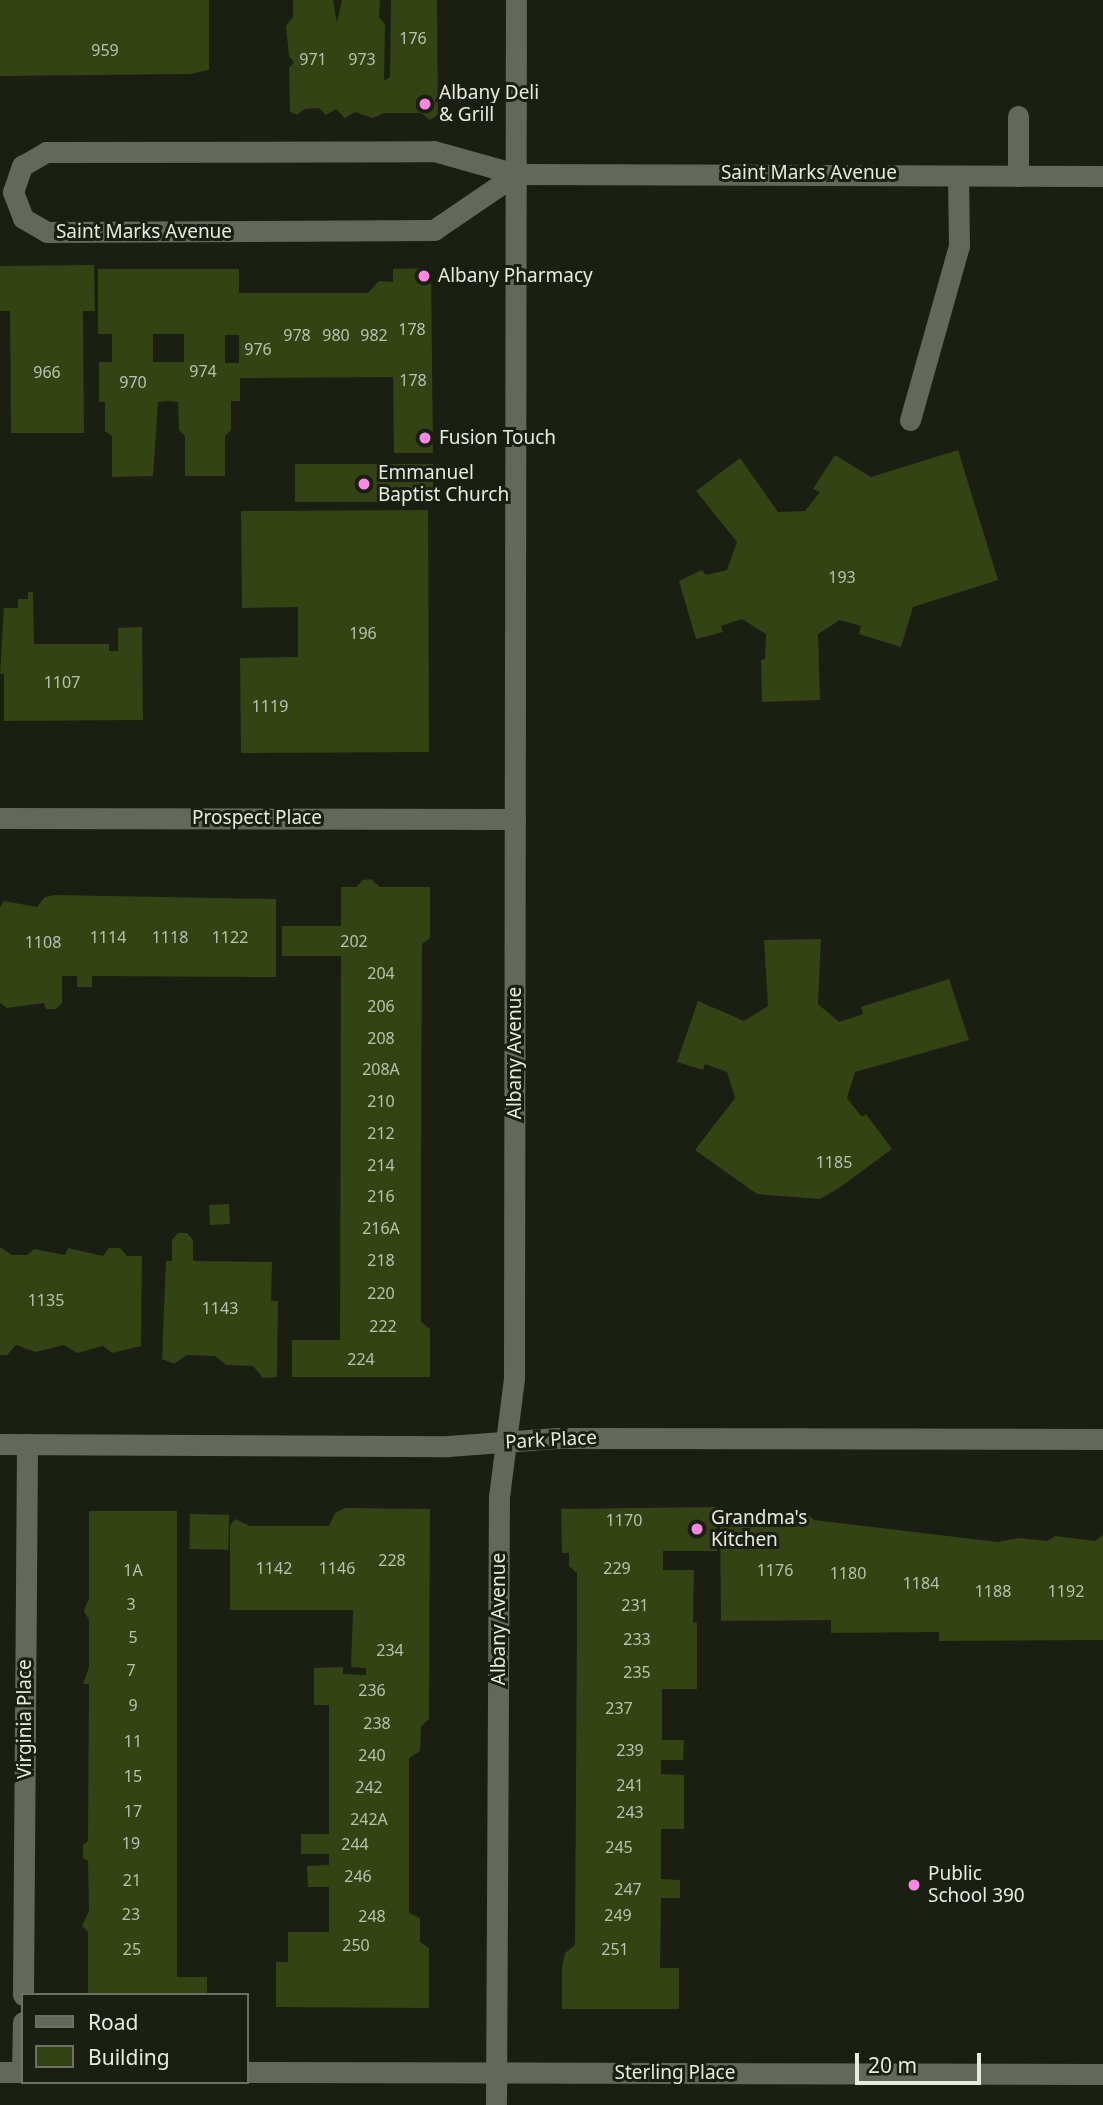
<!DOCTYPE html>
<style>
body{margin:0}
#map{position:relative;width:1103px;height:2105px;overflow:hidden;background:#1a1f12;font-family:"Noto Sans",sans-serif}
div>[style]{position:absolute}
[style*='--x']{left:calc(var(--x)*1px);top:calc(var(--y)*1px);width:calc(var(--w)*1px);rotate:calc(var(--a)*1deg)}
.building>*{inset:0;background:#334314;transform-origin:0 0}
.lane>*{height:21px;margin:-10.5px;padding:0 10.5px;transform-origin:10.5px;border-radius:10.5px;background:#63695a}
.street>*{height:21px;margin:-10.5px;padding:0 10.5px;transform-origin:10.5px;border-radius:10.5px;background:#63695a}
.dots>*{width:19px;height:19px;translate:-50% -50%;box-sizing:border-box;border:4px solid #1a1f12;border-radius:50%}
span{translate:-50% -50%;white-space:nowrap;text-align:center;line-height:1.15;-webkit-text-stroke:6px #1a1f12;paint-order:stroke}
.number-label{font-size:16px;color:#bac1ae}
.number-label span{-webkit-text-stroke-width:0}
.poi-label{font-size:19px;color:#e7ebe1}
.left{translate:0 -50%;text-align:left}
.street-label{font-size:19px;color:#e7ebe1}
.legend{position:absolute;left:21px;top:1993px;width:228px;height:91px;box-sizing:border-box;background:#1a1f12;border:2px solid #6c7165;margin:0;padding:9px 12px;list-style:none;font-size:21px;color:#e7ebe1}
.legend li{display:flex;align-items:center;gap:14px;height:35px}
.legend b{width:35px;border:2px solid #6c7165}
.scale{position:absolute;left:855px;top:2053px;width:126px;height:32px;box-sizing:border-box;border:4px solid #e7ebe1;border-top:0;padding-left:9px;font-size:21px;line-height:24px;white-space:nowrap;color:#e7ebe1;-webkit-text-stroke:5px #1a1f12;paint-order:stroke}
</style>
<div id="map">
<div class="building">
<i style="clip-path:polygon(0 0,209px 0,209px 70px,190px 74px,0 76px)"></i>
<i style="clip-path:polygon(293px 0,333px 0,337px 23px,342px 0,380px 0,379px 17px,385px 24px,384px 81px,390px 77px,391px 0,437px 0,438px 115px,430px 120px,421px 113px,384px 113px,373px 118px,355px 112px,345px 118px,336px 109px,326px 115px,319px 108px,305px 109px,297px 115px,290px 112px,289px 68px,294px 62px,289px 56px,286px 26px,293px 17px)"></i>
<i style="clip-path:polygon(94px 265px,95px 311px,83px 311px,84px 433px,11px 433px,10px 311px,0 311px,0 266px)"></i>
<i style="clip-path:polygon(evenodd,431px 268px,433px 453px,394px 453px,393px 377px,240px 378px,240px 401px,231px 401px,231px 430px,225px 436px,225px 476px,185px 476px,185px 436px,179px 430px,178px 402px,167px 401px,158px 402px,153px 476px,112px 477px,112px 436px,105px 431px,105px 402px,99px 402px,99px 362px,112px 362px,112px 334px,98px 334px,98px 269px,239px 269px,239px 293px,368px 293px,379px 281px,393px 282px,393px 269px,431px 268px,153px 334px,184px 334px,184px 362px,153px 362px,153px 334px,431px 268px,225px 335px,239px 335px,239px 363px,225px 363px,225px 335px)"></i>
<i style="clip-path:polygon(958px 450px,998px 580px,913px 607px,901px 647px,859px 634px,861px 626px,840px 620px,818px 634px,820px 700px,762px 702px,761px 660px,765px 659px,766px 634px,742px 619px,721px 626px,723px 632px,696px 639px,679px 581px,702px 570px,706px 575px,727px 570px,737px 542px,696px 491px,740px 458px,778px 512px,805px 511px,820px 492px,813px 489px,835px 455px,871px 477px)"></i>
<i style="left:433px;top:464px;width:38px;height:138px;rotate:90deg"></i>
<i style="clip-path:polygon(428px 510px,429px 752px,241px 753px,240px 658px,298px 657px,298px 607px,242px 608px,241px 511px)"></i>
<i style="clip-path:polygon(28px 592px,33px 592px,34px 644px,109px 644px,109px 651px,118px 651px,118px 628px,142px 627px,143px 720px,4px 721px,4px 674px,0 674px,4px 608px,18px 608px,18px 599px,28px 599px)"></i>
<i style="clip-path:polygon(371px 879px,380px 887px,430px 887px,430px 938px,422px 944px,421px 1180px,421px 1322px,430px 1329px,430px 1377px,292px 1377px,292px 1340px,340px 1340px,341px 956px,282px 956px,282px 926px,341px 926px,341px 887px,356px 887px,363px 880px)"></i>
<i style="clip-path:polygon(55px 895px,276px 899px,276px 977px,92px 976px,92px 987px,77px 987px,77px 976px,62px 976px,62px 1003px,56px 1009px,46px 1009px,44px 1003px,7px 1008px,0 1003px,0 907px,4px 901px,37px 907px,45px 897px)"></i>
<i style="clip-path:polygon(821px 939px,818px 1004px,839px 1022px,863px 1014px,861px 1007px,949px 979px,969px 1040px,855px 1072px,847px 1098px,862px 1117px,866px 1114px,892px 1149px,839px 1188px,820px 1199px,757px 1194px,695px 1150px,735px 1098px,727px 1072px,705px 1064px,703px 1070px,677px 1062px,698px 1001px,744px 1021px,768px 1006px,764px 940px)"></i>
<i style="left:229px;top:1204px;width:20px;height:20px;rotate:87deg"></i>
<i style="clip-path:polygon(178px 1233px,187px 1233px,193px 1240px,193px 1261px,272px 1262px,271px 1301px,278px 1301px,277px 1377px,263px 1378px,253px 1366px,226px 1365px,215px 1356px,187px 1355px,174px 1364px,162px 1359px,166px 1261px,172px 1261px,172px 1240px)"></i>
<i style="clip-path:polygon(0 1247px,12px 1255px,27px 1255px,34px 1249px,65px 1255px,68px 1248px,103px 1256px,109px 1248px,120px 1248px,127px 1256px,142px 1256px,141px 1346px,112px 1353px,103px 1346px,77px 1353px,64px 1345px,36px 1352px,16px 1345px,7px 1355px,0 1355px)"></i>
<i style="clip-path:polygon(716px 1507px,717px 1551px,663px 1551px,663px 1570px,694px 1570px,693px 1622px,697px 1623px,697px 1689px,662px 1689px,662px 1740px,684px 1740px,683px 1760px,661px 1760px,661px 1774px,684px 1775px,684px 1829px,661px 1829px,661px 1879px,680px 1880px,680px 1898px,661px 1898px,660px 1968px,679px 1968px,679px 2009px,562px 2009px,562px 1967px,565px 1953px,575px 1945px,577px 1622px,577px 1573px,569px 1566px,569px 1553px,562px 1553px,561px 1509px)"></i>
<i style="clip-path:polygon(345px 1508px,430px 1509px,429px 1719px,421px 1726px,420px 1751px,409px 1758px,409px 1913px,420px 1918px,420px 1942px,429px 1948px,429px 2008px,276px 2007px,276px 1962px,288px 1962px,288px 1932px,329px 1932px,329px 1887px,308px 1887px,307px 1866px,329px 1865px,329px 1854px,301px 1854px,301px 1834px,329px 1834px,329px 1705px,314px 1705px,314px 1668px,343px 1667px,343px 1674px,366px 1675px,366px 1668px,351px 1667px,353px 1610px,230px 1610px,230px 1526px,235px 1519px,250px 1526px,329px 1526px,335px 1513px)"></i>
<i style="clip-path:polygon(89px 1511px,177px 1511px,177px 1977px,207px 1977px,207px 1995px,88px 1995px,88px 1932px,82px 1926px,89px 1911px,88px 1861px,83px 1858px,83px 1845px,88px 1841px,89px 1684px,83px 1684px,89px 1667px,89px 1620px,84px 1611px,89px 1598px)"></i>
<i style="clip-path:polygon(720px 1511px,738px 1520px,756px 1520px,761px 1513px,774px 1513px,779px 1520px,794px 1520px,805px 1512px,814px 1520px,998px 1542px,1020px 1538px,1047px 1541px,1055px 1536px,1095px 1541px,1103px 1535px,1103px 1640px,939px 1641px,939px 1632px,831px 1633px,831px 1620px,721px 1621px)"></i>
<i style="left:190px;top:1514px;width:39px;height:35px;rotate:1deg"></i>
</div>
<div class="lane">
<i style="--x:516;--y:174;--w:587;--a:0.2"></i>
<i style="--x:1018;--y:176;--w:60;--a:-90"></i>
<i style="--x:910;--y:420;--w:181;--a:-74.3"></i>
<i style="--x:959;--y:246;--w:69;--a:-90.8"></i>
</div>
<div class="street">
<i style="--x:434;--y:151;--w:85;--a:15.7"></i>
<i style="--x:516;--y:174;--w:99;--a:145.7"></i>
<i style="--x:434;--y:230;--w:387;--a:179.7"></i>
<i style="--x:47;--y:232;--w:28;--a:-150"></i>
<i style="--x:23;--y:218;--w:28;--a:-111"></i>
<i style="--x:13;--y:192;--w:28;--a:-71"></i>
<i style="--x:22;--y:166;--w:28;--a:-30"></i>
<i style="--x:46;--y:152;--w:388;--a:-0.1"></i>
<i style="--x:0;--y:818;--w:515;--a:0.11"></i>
<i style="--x:0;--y:1444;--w:448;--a:0.3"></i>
<i style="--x:448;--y:1446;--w:109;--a:-4.2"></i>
<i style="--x:557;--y:1438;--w:546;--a:0.1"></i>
<i style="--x:23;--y:1995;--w:551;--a:-89.58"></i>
<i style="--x:0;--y:2072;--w:23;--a:0"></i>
<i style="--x:22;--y:2072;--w:50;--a:-88.9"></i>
<i style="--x:247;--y:2072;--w:856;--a:0.13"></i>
<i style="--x:496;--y:2105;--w:608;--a:-89.72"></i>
<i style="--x:499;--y:1497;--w:120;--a:-82.8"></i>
<i style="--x:514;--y:1378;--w:1378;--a:-89.92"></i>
</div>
<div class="dots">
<i style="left:425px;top:104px;background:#fc86e4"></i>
<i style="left:424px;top:276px;background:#fc86e4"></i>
<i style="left:425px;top:438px;background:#fc86e4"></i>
<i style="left:364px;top:484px;background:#fc86e4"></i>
<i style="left:697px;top:1529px;background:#fc86e4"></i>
<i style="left:914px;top:1885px;background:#fc86e4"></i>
</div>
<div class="number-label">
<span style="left:413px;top:38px">176</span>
<span style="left:105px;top:50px">959</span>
<span style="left:313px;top:59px">971</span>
<span style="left:362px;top:59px">973</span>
<span style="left:412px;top:329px">178</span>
<span style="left:297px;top:335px">978</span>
<span style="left:336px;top:335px">980</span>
<span style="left:374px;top:335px">982</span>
<span style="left:258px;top:349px">976</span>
<span style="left:203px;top:371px">974</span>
<span style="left:47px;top:372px">966</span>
<span style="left:413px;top:380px">178</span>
<span style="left:133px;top:382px">970</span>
<span style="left:842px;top:577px">193</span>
<span style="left:363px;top:633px">196</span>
<span style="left:62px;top:682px">1107</span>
<span style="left:270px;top:706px">1119</span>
<span style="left:108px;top:937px">1114</span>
<span style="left:170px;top:937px">1118</span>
<span style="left:230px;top:937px">1122</span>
<span style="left:354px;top:941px">202</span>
<span style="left:43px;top:942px">1108</span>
<span style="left:381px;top:973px">204</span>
<span style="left:381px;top:1006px">206</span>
<span style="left:381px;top:1038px">208</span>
<span style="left:381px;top:1069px">208A</span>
<span style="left:381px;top:1101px">210</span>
<span style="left:381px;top:1133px">212</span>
<span style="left:834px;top:1162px">1185</span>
<span style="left:381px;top:1165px">214</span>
<span style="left:381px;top:1196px">216</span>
<span style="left:381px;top:1228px">216A</span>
<span style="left:381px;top:1260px">218</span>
<span style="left:381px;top:1293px">220</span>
<span style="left:46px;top:1300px">1135</span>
<span style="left:220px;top:1308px">1143</span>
<span style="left:383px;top:1326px">222</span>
<span style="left:361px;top:1359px">224</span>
<span style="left:624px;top:1520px">1170</span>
<span style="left:392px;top:1560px">228</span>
<span style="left:274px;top:1568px">1142</span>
<span style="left:337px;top:1568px">1146</span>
<span style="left:617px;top:1568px">229</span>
<span style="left:133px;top:1570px">1A</span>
<span style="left:775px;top:1570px">1176</span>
<span style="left:848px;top:1573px">1180</span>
<span style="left:921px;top:1583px">1184</span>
<span style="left:993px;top:1591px">1188</span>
<span style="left:1066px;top:1591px">1192</span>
<span style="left:131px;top:1604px">3</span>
<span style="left:635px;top:1605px">231</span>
<span style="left:133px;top:1637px">5</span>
<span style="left:637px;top:1639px">233</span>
<span style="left:390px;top:1650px">234</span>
<span style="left:131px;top:1670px">7</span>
<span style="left:637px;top:1672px">235</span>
<span style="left:372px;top:1690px">236</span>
<span style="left:133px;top:1705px">9</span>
<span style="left:619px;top:1708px">237</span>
<span style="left:377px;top:1723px">238</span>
<span style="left:133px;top:1741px">11</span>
<span style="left:630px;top:1750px">239</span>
<span style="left:372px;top:1755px">240</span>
<span style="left:133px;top:1776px">15</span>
<span style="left:630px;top:1785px">241</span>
<span style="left:369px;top:1787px">242</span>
<span style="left:133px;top:1811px">17</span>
<span style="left:630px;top:1812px">243</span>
<span style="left:369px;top:1819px">242A</span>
<span style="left:131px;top:1843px">19</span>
<span style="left:355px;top:1844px">244</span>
<span style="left:619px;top:1847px">245</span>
<span style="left:358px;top:1876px">246</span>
<span style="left:132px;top:1880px">21</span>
<span style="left:628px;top:1889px">247</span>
<span style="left:131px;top:1914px">23</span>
<span style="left:618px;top:1915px">249</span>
<span style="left:372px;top:1916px">248</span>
<span style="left:356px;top:1945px">250</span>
<span style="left:132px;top:1949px">25</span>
<span style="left:615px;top:1949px">251</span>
</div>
<div class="poi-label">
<span class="left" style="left:439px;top:104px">Albany Deli<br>&amp; Grill</span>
<span class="left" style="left:438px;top:276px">Albany Pharmacy</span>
<span class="left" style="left:439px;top:438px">Fusion Touch</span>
<span class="left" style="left:378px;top:484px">Emmanuel<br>Baptist Church</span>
<span class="left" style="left:711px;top:1529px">Grandma's<br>Kitchen</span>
<span class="left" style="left:928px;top:1885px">Public<br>School 390</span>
</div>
<div class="street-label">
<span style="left:809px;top:173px">Saint Marks Avenue</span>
<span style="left:144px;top:232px">Saint Marks Avenue</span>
<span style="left:257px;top:818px">Prospect Place</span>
<span style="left:515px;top:1053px;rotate:-90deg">Albany Avenue</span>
<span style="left:551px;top:1440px;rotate:-3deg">Park Place</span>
<span style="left:499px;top:1619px;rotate:-90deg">Albany Avenue</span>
<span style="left:25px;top:1719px;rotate:-90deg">Virginia Place</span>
<span style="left:675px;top:2073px">Sterling Place</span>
</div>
<ul class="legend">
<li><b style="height:9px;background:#63695a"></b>Road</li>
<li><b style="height:19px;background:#334314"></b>Building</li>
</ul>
<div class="scale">20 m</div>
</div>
